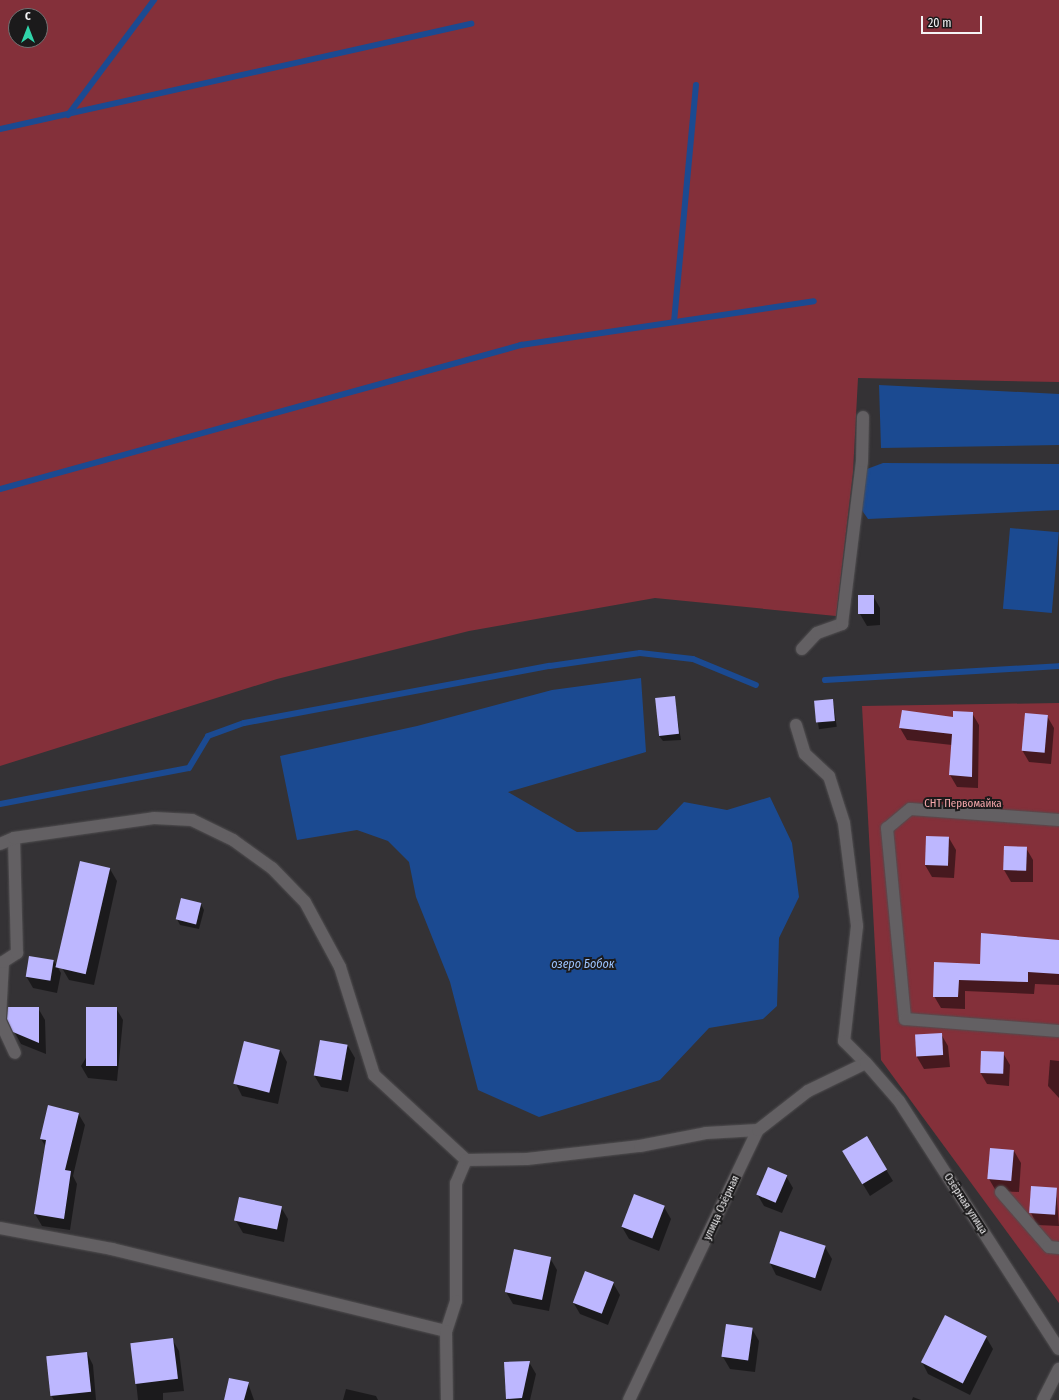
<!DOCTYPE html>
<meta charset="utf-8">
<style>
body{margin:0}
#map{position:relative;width:1059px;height:1400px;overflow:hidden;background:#343235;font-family:"Fira Sans Condensed",sans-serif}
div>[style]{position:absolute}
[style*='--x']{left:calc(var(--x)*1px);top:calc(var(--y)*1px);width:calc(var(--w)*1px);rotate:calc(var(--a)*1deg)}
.green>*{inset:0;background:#84303a}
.water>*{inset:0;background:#1b4a91;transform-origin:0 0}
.shadow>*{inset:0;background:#0007;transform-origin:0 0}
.stream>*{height:6px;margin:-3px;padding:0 3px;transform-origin:3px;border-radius:3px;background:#1b4a91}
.building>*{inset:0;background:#bdb7ff;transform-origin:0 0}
.roads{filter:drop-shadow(0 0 1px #504e50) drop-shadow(0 0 1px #504e50)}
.lane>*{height:12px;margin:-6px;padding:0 6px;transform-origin:6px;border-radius:6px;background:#636063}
.street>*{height:12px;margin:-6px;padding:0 6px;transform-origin:6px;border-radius:6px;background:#636063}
.secondary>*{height:12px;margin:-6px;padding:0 6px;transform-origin:6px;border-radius:6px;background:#636063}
span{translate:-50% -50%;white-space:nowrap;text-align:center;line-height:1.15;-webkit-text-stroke:4px #1b1a1b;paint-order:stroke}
.park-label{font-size:11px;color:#f6a7ab}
.street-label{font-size:11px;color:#f4f3f5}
.water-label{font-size:12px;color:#9bc2fd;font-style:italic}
.north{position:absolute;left:8px;top:8px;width:40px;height:40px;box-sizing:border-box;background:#1b1a1b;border:1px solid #727172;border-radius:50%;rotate:0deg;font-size:11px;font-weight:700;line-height:16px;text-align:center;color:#f4f3f5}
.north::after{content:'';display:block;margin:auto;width:14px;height:18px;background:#30d4aa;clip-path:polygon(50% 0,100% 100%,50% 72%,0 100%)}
.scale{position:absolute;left:921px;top:16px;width:61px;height:18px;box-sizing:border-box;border:2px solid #f4f3f5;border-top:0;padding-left:5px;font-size:12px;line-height:14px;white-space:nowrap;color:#f4f3f5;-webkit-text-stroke:3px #1b1a1b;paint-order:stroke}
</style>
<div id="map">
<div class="green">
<i style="clip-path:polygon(evenodd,0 0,1059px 0,1059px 382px,858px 378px,853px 472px,836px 616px,655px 598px,469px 631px,277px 679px,0 766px,0 0,16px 16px,40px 16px,40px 40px,16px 40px,16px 16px)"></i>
<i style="clip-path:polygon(1059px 703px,1059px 1303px,881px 1060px,862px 706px)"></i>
</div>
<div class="water">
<i style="clip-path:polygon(879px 385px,1059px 394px,1059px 445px,881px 448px)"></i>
<i style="clip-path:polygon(883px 463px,1059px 464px,1059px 510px,868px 519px,861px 509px,867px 469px)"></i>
<i style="left:1010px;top:528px;width:49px;height:81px;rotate:5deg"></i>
<i style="clip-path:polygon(641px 678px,646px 752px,508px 792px,577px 832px,657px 830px,684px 802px,727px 810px,770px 797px,792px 843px,799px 897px,779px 938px,777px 1006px,763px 1019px,709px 1028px,660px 1080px,539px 1117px,478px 1090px,450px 982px,416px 897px,409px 862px,388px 841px,357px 830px,297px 840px,280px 756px,417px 726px,552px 690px)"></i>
</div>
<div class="shadow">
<i style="clip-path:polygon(873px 596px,880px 608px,880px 625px,867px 626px,860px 614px)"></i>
<i style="clip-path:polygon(674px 697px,681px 740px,663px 741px,659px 736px)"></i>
<i style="left:833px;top:700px;width:27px;height:18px;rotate:82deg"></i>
<i style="clip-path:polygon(972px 713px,979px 725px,978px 788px,957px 787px,950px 775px,952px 745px,907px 740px,900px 728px)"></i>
<i style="clip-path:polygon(1047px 716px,1054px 728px,1051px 764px,1029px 762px,1022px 750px)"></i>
<i style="clip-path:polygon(949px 838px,956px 850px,954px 878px,932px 877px,925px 865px)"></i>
<i style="clip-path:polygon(1026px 848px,1033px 860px,1033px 882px,1011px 882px,1004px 870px)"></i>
<i style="clip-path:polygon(81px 862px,110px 869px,117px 881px,94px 985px,69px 980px,62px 968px)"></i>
<i style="clip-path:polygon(201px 904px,204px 910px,199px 929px,180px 925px,177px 919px)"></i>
<i style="clip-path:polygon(1059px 941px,1059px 985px,1035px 984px,1034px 994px,965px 991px,965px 1009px,941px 1008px,934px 996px,981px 965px)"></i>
<i style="clip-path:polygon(54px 961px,61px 973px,57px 993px,33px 988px,26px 976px)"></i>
<i style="clip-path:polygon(38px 1008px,45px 1020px,46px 1054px,21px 1044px,14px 1031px)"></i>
<i style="clip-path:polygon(116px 1008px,123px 1020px,117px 1081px,88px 1078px,81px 1066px)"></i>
<i style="clip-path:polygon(941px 1034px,948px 1046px,950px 1067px,924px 1069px,917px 1057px,916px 1035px)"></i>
<i style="clip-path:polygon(348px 1046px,355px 1058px,348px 1092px,321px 1087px,314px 1075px)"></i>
<i style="clip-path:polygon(280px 1050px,287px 1062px,278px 1104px,242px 1096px,236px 1084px)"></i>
<i style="clip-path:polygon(1003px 1053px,1010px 1065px,1009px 1086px,987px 1084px,980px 1072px)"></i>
<i style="clip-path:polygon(1050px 1060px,1059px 1061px,1059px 1098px,1048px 1086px)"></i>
<i style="clip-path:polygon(78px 1113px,85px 1125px,73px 1176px,77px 1184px,70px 1230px,42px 1226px,35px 1214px,46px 1147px,41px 1139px)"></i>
<i style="clip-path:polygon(866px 1137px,893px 1181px,870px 1196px,850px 1163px)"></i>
<i style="clip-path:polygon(1014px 1151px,1021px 1163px,1019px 1192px,996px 1191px,989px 1179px)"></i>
<i style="clip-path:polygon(786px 1176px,793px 1188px,782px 1213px,764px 1206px,757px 1194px)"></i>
<i style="clip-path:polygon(1056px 1189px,1059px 1226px,1037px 1225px,1031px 1213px)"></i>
<i style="clip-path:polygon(281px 1207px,288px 1219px,284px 1242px,243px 1233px,236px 1221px)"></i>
<i style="clip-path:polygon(664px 1207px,671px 1219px,659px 1251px,629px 1239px,622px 1227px)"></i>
<i style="clip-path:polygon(825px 1247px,832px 1259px,821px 1291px,776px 1275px,770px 1263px)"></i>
<i style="clip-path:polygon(550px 1258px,557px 1270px,549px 1311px,513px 1304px,506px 1292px)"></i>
<i style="clip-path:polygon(613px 1283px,620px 1295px,608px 1325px,580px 1314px,573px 1302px)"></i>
<i style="clip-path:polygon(752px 1329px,759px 1341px,755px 1372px,730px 1369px,723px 1357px)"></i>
<i style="clip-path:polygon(986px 1337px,993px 1349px,970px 1395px,928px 1374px,922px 1362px)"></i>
<i style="clip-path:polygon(172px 1339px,179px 1351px,184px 1391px,163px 1393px,163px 1400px,138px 1400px,132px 1344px)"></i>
<i style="clip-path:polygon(87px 1353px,93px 1365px,96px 1400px,54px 1400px,51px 1395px)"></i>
<i style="clip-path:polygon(529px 1362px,536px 1374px,530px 1400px,507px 1400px)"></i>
<i style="clip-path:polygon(248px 1383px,254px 1400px,225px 1400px)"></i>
<i style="clip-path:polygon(346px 1389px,376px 1396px,378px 1400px,343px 1400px)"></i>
<i style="clip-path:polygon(913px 1397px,921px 1400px,912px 1400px)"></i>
</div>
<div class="stream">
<i style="--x:68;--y:115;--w:144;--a:-53.2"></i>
<i style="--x:0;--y:129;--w:483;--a:-12.6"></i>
<i style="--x:674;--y:322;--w:238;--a:-84.7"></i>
<i style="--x:0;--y:489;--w:541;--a:-15.45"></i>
<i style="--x:521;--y:345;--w:296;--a:-8.5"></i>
<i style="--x:825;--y:680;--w:234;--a:-3.4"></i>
<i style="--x:0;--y:804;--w:192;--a:-10.8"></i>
<i style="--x:189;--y:768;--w:37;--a:-59"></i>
<i style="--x:208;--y:736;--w:38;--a:-20"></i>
<i style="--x:244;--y:723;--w:311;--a:-10.6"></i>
<i style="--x:550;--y:666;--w:91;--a:-8.2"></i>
<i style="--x:640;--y:653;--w:53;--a:6.5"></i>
<i style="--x:693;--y:659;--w:68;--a:22.4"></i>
</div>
<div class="building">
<i style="left:874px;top:595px;width:19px;height:16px;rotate:90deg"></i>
<i style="left:675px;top:696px;width:38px;height:20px;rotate:84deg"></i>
<i style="left:833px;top:699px;width:22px;height:19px;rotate:85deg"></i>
<i style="clip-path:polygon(902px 710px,953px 717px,953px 711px,973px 712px,972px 777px,949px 775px,952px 734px,899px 728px)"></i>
<i style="left:1025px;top:713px;width:23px;height:38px;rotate:5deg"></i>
<i style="left:926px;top:836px;width:23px;height:29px;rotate:2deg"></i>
<i style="left:1004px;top:846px;width:23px;height:24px;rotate:2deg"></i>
<i style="left:80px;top:861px;width:31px;height:109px;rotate:13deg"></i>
<i style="left:181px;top:898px;width:21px;height:22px;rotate:14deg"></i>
<i style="clip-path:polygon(981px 933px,1059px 940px,1059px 974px,1028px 972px,1028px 982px,959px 980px,958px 997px,933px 997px,934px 962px,980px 964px)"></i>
<i style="left:29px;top:956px;width:25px;height:21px;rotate:9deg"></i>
<i style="clip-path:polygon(8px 1007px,39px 1007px,39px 1043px,13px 1032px,7px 1019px)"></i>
<i style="left:86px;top:1007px;width:31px;height:59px"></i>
<i style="left:942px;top:1033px;width:22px;height:27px;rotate:87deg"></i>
<i style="left:320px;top:1040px;width:28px;height:36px;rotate:10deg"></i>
<i style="left:244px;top:1041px;width:37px;height:44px;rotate:14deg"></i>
<i style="left:981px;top:1051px;width:23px;height:22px;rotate:2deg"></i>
<i style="clip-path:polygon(48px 1105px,79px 1113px,65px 1170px,71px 1171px,64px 1219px,34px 1214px,46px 1140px,40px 1139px)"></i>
<i style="left:867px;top:1136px;width:39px;height:29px;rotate:59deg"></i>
<i style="left:990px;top:1148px;width:24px;height:31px;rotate:5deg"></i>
<i style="left:768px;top:1167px;width:21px;height:30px;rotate:23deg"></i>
<i style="left:1031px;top:1186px;width:26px;height:27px;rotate:4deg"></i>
<i style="left:634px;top:1194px;width:33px;height:35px;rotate:21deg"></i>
<i style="left:239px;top:1197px;width:44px;height:24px;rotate:12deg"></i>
<i style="left:780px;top:1231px;width:48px;height:34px;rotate:18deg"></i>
<i style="left:514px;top:1249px;width:38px;height:44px;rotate:12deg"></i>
<i style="left:585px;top:1271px;width:31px;height:34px;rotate:21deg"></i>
<i style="left:945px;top:1315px;width:47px;height:53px;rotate:27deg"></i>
<i style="left:726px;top:1324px;width:27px;height:33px;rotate:8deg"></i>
<i style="left:173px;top:1338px;width:41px;height:43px;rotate:83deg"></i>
<i style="left:87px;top:1352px;width:40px;height:41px;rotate:84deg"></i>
<i style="clip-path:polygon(530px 1361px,522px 1398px,506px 1399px,504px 1362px)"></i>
<i style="clip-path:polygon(229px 1378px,249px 1382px,244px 1400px,224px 1400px)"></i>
</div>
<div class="roads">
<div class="lane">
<i style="--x:802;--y:649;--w:22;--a:-47"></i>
<i style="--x:817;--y:633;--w:27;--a:-20"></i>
<i style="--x:842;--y:624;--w:164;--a:-83"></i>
<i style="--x:862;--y:461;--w:44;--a:-88.7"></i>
<i style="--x:796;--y:725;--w:30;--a:73"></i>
<i style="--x:805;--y:754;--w:33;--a:43"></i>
<i style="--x:829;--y:776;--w:49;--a:72.3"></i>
<i style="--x:844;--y:823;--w:104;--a:82.8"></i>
<i style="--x:857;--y:926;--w:116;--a:96.4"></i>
<i style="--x:844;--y:1041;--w:31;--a:45"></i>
<i style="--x:0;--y:1018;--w:56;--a:-86.9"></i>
<i style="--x:3;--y:962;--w:17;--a:-33"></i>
<i style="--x:17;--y:953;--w:115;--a:-91.5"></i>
<i style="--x:0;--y:1021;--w:35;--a:65"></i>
<i style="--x:1001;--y:1192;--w:73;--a:48.9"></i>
<i style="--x:1049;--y:1247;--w:10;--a:6"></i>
<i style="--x:0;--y:1228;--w:114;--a:10.6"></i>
<i style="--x:112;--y:1249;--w:344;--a:13.8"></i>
</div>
<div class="street">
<i style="--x:1059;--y:820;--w:149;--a:-175.8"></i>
<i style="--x:910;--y:809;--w:30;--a:140"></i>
<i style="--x:887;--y:828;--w:192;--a:84.6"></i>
<i style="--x:905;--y:1019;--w:154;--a:4.5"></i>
<i style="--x:0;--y:844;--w:15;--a:-23"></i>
<i style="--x:14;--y:838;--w:141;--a:-8.1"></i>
<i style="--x:154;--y:818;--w:38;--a:3"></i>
<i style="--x:192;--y:820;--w:46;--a:26"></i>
<i style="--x:233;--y:840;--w:48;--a:35.7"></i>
<i style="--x:272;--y:868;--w:47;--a:45.9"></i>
<i style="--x:305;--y:902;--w:74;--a:61.7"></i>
<i style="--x:340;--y:967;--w:113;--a:72.5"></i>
<i style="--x:374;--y:1075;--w:125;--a:42.7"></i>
<i style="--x:466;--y:1160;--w:25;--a:113"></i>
<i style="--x:456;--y:1183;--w:118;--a:90"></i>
<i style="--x:456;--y:1301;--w:32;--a:108"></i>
<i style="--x:446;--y:1331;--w:69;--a:89.2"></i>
<i style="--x:466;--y:1160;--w:61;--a:-0.9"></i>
<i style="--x:527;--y:1159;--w:114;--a:-6.6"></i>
<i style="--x:640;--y:1146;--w:67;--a:-11.1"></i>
<i style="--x:706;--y:1133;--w:52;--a:-3.3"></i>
<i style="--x:629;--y:1400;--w:299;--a:-64.5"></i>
<i style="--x:758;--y:1130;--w:63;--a:-38"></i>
<i style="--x:808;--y:1091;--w:64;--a:-25.8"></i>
</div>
<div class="secondary">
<i style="--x:866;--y:1063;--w:50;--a:49"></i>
<i style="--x:899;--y:1101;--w:295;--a:57.2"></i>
<i style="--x:1043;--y:1400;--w:35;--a:-63"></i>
</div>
</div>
<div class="park-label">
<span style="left:963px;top:804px">СНТ Первомайка</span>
</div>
<div class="street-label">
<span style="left:965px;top:1204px;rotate:57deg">Озёрная улица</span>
<span style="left:722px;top:1208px;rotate:-65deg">улица Озёрная</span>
</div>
<div class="water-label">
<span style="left:583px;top:965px">озеро Бобок</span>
</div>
<div class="north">С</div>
<div class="scale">20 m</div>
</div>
